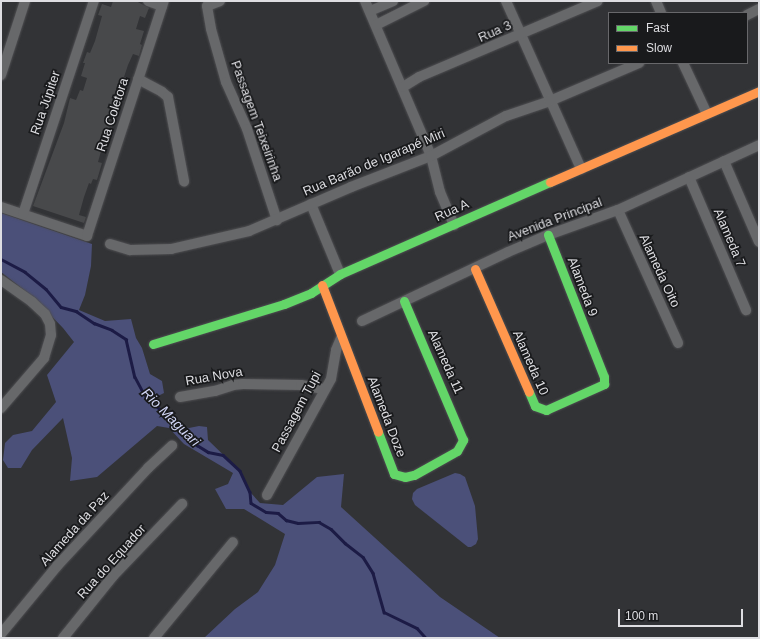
<!DOCTYPE html>
<meta charset="utf-8">
<style>
body{margin:0}
#map{position:relative;width:760px;height:639px;overflow:hidden;background:#323336;font-family:Helvetica,sans-serif}
div>[style]{position:absolute}
[style*='--x']{left:calc(var(--x)*1px);top:calc(var(--y)*1px);width:calc(var(--w)*1px);rotate:calc(var(--a)*1deg)}
.green>*{inset:0;background:#4b5079}
.stream>*{height:2.5px;margin:-1.25px;padding:0 1.25px;transform-origin:1.25px;border-radius:1.25px;background:#1c1b45}
.building>*{inset:0;background:#48494b}
.roads{filter:drop-shadow(0 0 1px #4e4e51) drop-shadow(0 0 1px #4e4e51)}
.street>*{height:10px;margin:-5px;padding:0 5px;transform-origin:5px;border-radius:5px;background:#67686a}
.fast>*{height:9px;margin:-4.5px;padding:0 4.5px;transform-origin:4.5px;border-radius:4.5px;background:#63d668}
.slow>*{height:9px;margin:-4.5px;padding:0 4.5px;transform-origin:4.5px;border-radius:4.5px;background:#ff974d}
span{translate:-50% -50%;white-space:nowrap;text-align:center;line-height:1.15;-webkit-text-stroke:3.5px #191a1c;paint-order:stroke}
.street-label{font-size:13px;color:#dedee2}
.water-label{font-size:14px;color:#d2d7f7;font-style:italic}
.frame{position:absolute;inset:0;border:2px solid #dedee2;pointer-events:none}
.legend{position:absolute;left:608px;top:12px;width:140px;height:52px;box-sizing:border-box;background:#191a1c;border:1px solid #68686b;margin:0;padding:5px 7px;list-style:none;font-size:12px;color:#dedee2}
.legend li{display:flex;align-items:center;gap:8px;height:20px}
.legend b{width:20px;border:1px solid #68686b}
.scale{position:absolute;left:618px;top:609px;width:125px;height:18px;box-sizing:border-box;border:2px solid #dedee2;border-top:0;padding-left:5px;font-size:12px;line-height:14px;white-space:nowrap;color:#dedee2;-webkit-text-stroke:3px #191a1c;paint-order:stroke}
</style>
<div id="map">
<div class="green">
<i style="clip-path:polygon(1px 213px,92px 244px,91px 266px,85px 295px,79px 310px,105px 321px,131px 319px,136px 338px,142px 348px,150px 374px,162px 381px,164px 393px,156px 397px,162px 413px,170px 421px,189px 428px,199px 426px,207px 427px,208px 440px,240px 471px,250px 492px,260px 503px,283px 505px,317px 477px,344px 474px,341px 507px,440px 597px,500px 638px,204px 638px,235px 609px,258px 592px,275px 565px,285px 534px,244px 509px,226px 509px,215px 489px,228px 484px,233px 473px,184px 444px,169px 428px,157px 426px,97px 477px,70px 481px,72px 458px,63px 418px,32px 450px,21px 468px,8px 468px,3px 460px,5px 443px,13px 435px,32px 431px,56px 402px,47px 375px,74px 342px,63px 328px,33px 297px,1px 272px)"></i>
<i style="clip-path:polygon(455px 473px,460px 474px,465px 477px,475px 506px,478px 539px,476px 544px,471px 547px,468px 547px,415px 505px,412px 499px,413px 493px,417px 489px)"></i>
</div>
<div class="stream">
<i style="--x:1;--y:259;--w:27;--a:28"></i>
<i style="--x:25;--y:272;--w:27;--a:39"></i>
<i style="--x:46;--y:289;--w:23;--a:50"></i>
<i style="--x:61;--y:307;--w:16;--a:15"></i>
<i style="--x:76;--y:311;--w:22;--a:34"></i>
<i style="--x:94;--y:323;--w:19;--a:21"></i>
<i style="--x:112;--y:330;--w:17;--a:33"></i>
<i style="--x:126;--y:339;--w:39;--a:77"></i>
<i style="--x:135;--y:377;--w:19;--a:62"></i>
<i style="--x:144;--y:394;--w:74;--a:43.9"></i>
<i style="--x:197;--y:445;--w:13;--a:32"></i>
<i style="--x:208;--y:452;--w:15;--a:11"></i>
<i style="--x:223;--y:455;--w:23;--a:43"></i>
<i style="--x:240;--y:471;--w:23;--a:65"></i>
<i style="--x:250;--y:492;--w:11;--a:85"></i>
<i style="--x:251;--y:503;--w:17;--a:31"></i>
<i style="--x:266;--y:512;--w:12;--a:5"></i>
<i style="--x:278;--y:513;--w:11;--a:41"></i>
<i style="--x:286;--y:520;--w:12;--a:14"></i>
<i style="--x:298;--y:523;--w:21;--a:-3"></i>
<i style="--x:319;--y:522;--w:14;--a:30"></i>
<i style="--x:331;--y:529;--w:20;--a:45"></i>
<i style="--x:345;--y:543;--w:23;--a:38"></i>
<i style="--x:363;--y:557;--w:19;--a:58"></i>
<i style="--x:373;--y:573;--w:41;--a:74.2"></i>
<i style="--x:384;--y:612;--w:37;--a:26"></i>
<i style="--x:417;--y:628;--w:13;--a:48"></i>
</div>
<div class="building">
<i style="clip-path:polygon(113px 1px,136px 1px,149px 8px,145px 18px,140px 16px,136px 29px,144px 31px,140px 44px,142px 45px,139px 56px,133px 54px,128px 65px,124px 77px,130px 79px,124px 91px,120px 89px,109px 124px,112px 126px,108px 138px,105px 137px,98px 162px,102px 163px,97px 180px,93px 179px,91px 184px,89px 183px,84px 197px,79px 215px,86px 217px,84px 223px,33px 206px,64px 123px,70px 98px,76px 100px,80px 90px,83px 91px,87px 78px,81px 76px,85px 63px,83px 63px,87px 52px,90px 53px,95px 41px,102px 16px,98px 15px,102px 4px,111px 7px)"></i>
</div>
<div class="roads">
<div class="street">
<i style="--x:148;--y:1;--w:15;--a:20"></i>
<i style="--x:220;--y:1;--w:14;--a:159"></i>
<i style="--x:207;--y:6;--w:23;--a:80"></i>
<i style="--x:211;--y:29;--w:55;--a:74.2"></i>
<i style="--x:226;--y:82;--w:51;--a:65.9"></i>
<i style="--x:247;--y:129;--w:96;--a:71.8"></i>
<i style="--x:365;--y:1;--w:168;--a:66.9"></i>
<i style="--x:431;--y:156;--w:37;--a:76"></i>
<i style="--x:440;--y:192;--w:36;--a:67"></i>
<i style="--x:506;--y:1;--w:184;--a:65.9"></i>
<i style="--x:656;--y:1;--w:13;--a:67"></i>
<i style="--x:370;--y:11;--w:25;--a:-23"></i>
<i style="--x:747;--y:15;--w:13;--a:-27"></i>
<i style="--x:376;--y:25;--w:54;--a:-26.6"></i>
<i style="--x:683;--y:63;--w:56;--a:64.8"></i>
<i style="--x:1;--y:75;--w:78;--a:-72"></i>
<i style="--x:138;--y:79;--w:27;--a:28"></i>
<i style="--x:162;--y:92;--w:8;--a:40"></i>
<i style="--x:168;--y:97;--w:86;--a:79.2"></i>
<i style="--x:403;--y:87;--w:19;--a:-32"></i>
<i style="--x:419;--y:77;--w:194;--a:-23"></i>
<i style="--x:724;--y:161;--w:88;--a:66.6"></i>
<i style="--x:689;--y:177;--w:145;--a:66.8"></i>
<i style="--x:311;--y:204;--w:76;--a:67.5"></i>
<i style="--x:1;--y:207;--w:91;--a:18.6"></i>
<i style="--x:87;--y:236;--w:247;--a:-71.9"></i>
<i style="--x:618;--y:210;--w:146;--a:65.7"></i>
<i style="--x:23;--y:214;--w:225;--a:-71.6"></i>
<i style="--x:110;--y:244;--w:21;--a:17"></i>
<i style="--x:130;--y:250;--w:41;--a:-1.4"></i>
<i style="--x:171;--y:249;--w:80;--a:-13"></i>
<i style="--x:249;--y:231;--w:111;--a:-23.3"></i>
<i style="--x:351;--y:187;--w:86;--a:-21.2"></i>
<i style="--x:431;--y:156;--w:85;--a:-28.1"></i>
<i style="--x:506;--y:116;--w:46;--a:-18.8"></i>
<i style="--x:550;--y:101;--w:97;--a:-23.1"></i>
<i style="--x:1;--y:280;--w:38;--a:35"></i>
<i style="--x:32;--y:302;--w:18;--a:43"></i>
<i style="--x:45;--y:314;--w:11;--a:63"></i>
<i style="--x:50;--y:324;--w:11;--a:85"></i>
<i style="--x:51;--y:335;--w:24;--a:107"></i>
<i style="--x:44;--y:358;--w:66;--a:130.7"></i>
<i style="--x:362;--y:321;--w:161;--a:-25.3"></i>
<i style="--x:508;--y:252;--w:43;--a:-23"></i>
<i style="--x:548;--y:235;--w:74;--a:-19.7"></i>
<i style="--x:618;--y:210;--w:155;--a:-24.7"></i>
<i style="--x:180;--y:397;--w:36;--a:-10"></i>
<i style="--x:215;--y:391;--w:19;--a:-18"></i>
<i style="--x:233;--y:385;--w:10;--a:-6"></i>
<i style="--x:243;--y:384;--w:58;--a:1"></i>
<i style="--x:301;--y:385;--w:23;--a:10"></i>
<i style="--x:267;--y:495;--w:132;--a:-61.1"></i>
<i style="--x:331;--y:379;--w:29;--a:-80"></i>
<i style="--x:336;--y:350;--w:13;--a:-67"></i>
<i style="--x:1;--y:634;--w:88;--a:-50.5"></i>
<i style="--x:57;--y:566;--w:134;--a:-47.1"></i>
<i style="--x:148;--y:468;--w:33;--a:-43"></i>
<i style="--x:63;--y:638;--w:80;--a:-51.1"></i>
<i style="--x:113;--y:576;--w:100;--a:-46.2"></i>
<i style="--x:154;--y:638;--w:124;--a:-50.5"></i>
</div>
<div class="fast">
<i style="--x:153;--y:344;--w:137;--a:-17"></i>
<i style="--x:284;--y:304;--w:29;--a:-22"></i>
<i style="--x:311;--y:293;--w:35;--a:-33"></i>
<i style="--x:340;--y:274;--w:229;--a:-23.7"></i>
<i style="--x:529;--y:392;--w:15;--a:67"></i>
<i style="--x:535;--y:406;--w:12;--a:20"></i>
<i style="--x:546;--y:410;--w:64;--a:-24.1"></i>
<i style="--x:604;--y:384;--w:7;--a:-90"></i>
<i style="--x:604;--y:377;--w:153;--a:-111.5"></i>
<i style="--x:378;--y:432;--w:45;--a:69.1"></i>
<i style="--x:394;--y:474;--w:11;--a:15"></i>
<i style="--x:405;--y:477;--w:9;--a:-13"></i>
<i style="--x:414;--y:475;--w:49;--a:-29.2"></i>
<i style="--x:457;--y:451;--w:13;--a:-61"></i>
<i style="--x:463;--y:440;--w:151;--a:-113"></i>
</div>
<div class="slow">
<i style="--x:550;--y:182;--w:228;--a:-23.5"></i>
<i style="--x:475;--y:269;--w:134;--a:66.3"></i>
<i style="--x:322;--y:285;--w:157;--a:69.1"></i>
</div>
</div>
<div class="street-label">
<span style="left:495px;top:32px;rotate:-24deg">Rua 3</span>
<span style="left:46px;top:103px;rotate:-71deg">Rua Júpiter</span>
<span style="left:113px;top:115px;rotate:-72deg">Rua Coletora</span>
<span style="left:256px;top:121px;rotate:70deg">Passagem Teixeirinha</span>
<span style="left:374px;top:163px;rotate:-23deg">Rua Barão de Igarapé Miri</span>
<span style="left:452px;top:211px;rotate:-24deg">Rua A</span>
<span style="left:555px;top:220px;rotate:-21deg">Avenida Principal</span>
<span style="left:729px;top:238px;rotate:67deg">Alameda 7</span>
<span style="left:659px;top:271px;rotate:65deg">Alameda Oito</span>
<span style="left:582px;top:287px;rotate:69deg">Alameda 9</span>
<span style="left:445px;top:362px;rotate:66deg">Alameda 11</span>
<span style="left:530px;top:363px;rotate:66deg">Alameda 10</span>
<span style="left:214px;top:377px;rotate:-10deg">Rua Nova</span>
<span style="left:297px;top:412px;rotate:-62deg">Passagem Tupi</span>
<span style="left:386px;top:417px;rotate:69deg">Alameda Doze</span>
<span style="left:75px;top:529px;rotate:-48deg">Alameda da Paz</span>
<span style="left:112px;top:562px;rotate:-48deg">Rua do Equador</span>
</div>
<div class="water-label">
<span style="left:171px;top:417px;rotate:45deg">Rio Maguari</span>
</div>
<div class="frame"></div>
<ul class="legend">
<li><b style="height:5px;background:#63d668"></b>Fast</li>
<li><b style="height:5px;background:#ff974d"></b>Slow</li>
</ul>
<div class="scale">100 m</div>
</div>
